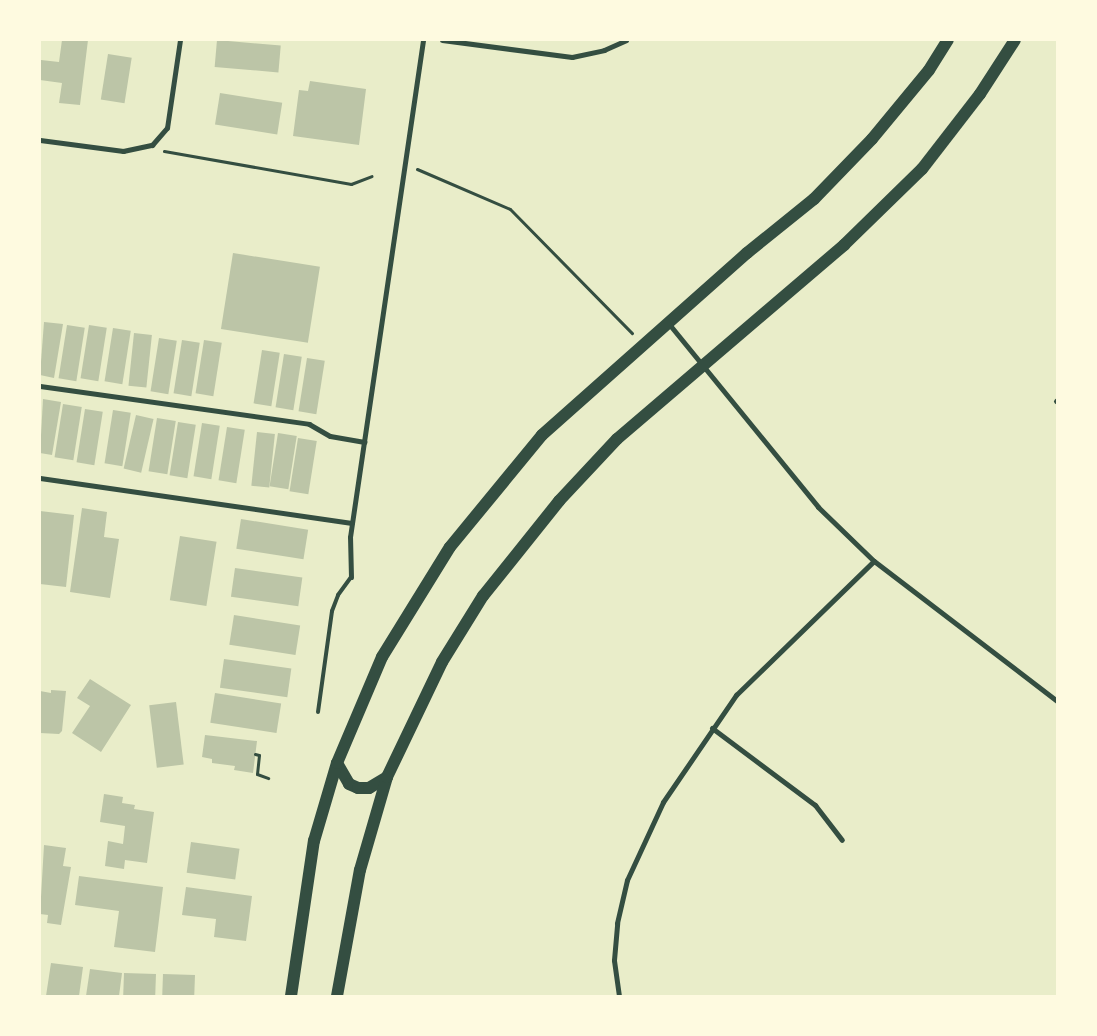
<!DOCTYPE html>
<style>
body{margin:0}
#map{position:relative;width:1097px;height:1036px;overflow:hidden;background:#e9edc9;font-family:"Asap Condensed",sans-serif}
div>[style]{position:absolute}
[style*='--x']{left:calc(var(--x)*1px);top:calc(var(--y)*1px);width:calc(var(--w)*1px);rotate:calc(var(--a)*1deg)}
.building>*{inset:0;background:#bcc5a7;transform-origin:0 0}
.path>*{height:3px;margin:-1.5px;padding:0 1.5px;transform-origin:1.5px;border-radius:1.5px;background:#344e41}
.service>*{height:4px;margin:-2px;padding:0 2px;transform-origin:2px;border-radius:2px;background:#344e41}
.minor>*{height:5px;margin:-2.5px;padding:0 2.5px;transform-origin:2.5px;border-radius:2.5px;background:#344e41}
.primary>*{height:12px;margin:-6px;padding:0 6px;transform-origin:6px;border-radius:6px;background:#344e41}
span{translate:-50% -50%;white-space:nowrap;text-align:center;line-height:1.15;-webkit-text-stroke:4px #fefae0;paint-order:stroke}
.frame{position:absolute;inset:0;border:41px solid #fefae0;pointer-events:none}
</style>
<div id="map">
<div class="building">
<i style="clip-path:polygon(62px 40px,88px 40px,80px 105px,59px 103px,62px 83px,40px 80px,41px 60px,59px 62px)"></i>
<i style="left:217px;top:40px;width:64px;height:27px;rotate:5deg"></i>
<i style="left:108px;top:54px;width:24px;height:46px;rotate:9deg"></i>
<i style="clip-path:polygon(310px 81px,366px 89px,359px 145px,293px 136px,299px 90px,308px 91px)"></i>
<i style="left:220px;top:93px;width:63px;height:32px;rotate:9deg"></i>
<i style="left:233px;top:253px;width:88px;height:77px;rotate:9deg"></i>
<i style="clip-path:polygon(44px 322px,63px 324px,54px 378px,40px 375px)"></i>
<i style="left:67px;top:325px;width:18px;height:54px;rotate:9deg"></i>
<i style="left:89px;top:325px;width:18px;height:54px;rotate:9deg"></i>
<i style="left:113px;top:328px;width:18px;height:54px;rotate:9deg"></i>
<i style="left:134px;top:333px;width:18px;height:53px;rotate:6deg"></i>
<i style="left:159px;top:338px;width:18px;height:54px;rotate:9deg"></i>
<i style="left:182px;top:340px;width:18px;height:54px;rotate:9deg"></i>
<i style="left:204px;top:340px;width:18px;height:54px;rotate:9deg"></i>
<i style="left:262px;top:350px;width:18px;height:54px;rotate:9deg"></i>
<i style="left:284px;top:354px;width:18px;height:54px;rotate:9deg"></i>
<i style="left:307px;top:358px;width:18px;height:54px;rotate:9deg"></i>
<i style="clip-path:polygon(43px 399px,61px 402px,52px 455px,40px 453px)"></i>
<i style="left:63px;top:404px;width:19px;height:54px;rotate:9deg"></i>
<i style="left:85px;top:409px;width:18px;height:54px;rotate:9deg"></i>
<i style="left:113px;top:410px;width:18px;height:54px;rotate:9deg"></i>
<i style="left:136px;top:415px;width:18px;height:55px;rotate:13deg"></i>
<i style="left:157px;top:418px;width:19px;height:54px;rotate:9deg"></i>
<i style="left:178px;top:422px;width:18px;height:54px;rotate:9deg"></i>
<i style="left:202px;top:423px;width:18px;height:54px;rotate:9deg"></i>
<i style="left:227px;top:427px;width:18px;height:54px;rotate:9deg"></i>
<i style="left:257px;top:432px;width:18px;height:54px;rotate:6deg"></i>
<i style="left:278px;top:433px;width:19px;height:54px;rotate:9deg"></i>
<i style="left:298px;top:438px;width:19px;height:54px;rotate:9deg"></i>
<i style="clip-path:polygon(82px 508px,107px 512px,104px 537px,119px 539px,110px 598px,70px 592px)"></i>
<i style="clip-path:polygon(40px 511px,74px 515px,66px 587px,40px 584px)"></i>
<i style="left:241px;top:519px;width:68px;height:30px;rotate:9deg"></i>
<i style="left:180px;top:536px;width:37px;height:65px;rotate:9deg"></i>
<i style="left:235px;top:568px;width:68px;height:29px;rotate:8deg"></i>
<i style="left:234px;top:615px;width:67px;height:30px;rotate:9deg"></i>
<i style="left:224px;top:659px;width:68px;height:29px;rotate:8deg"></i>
<i style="clip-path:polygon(90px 679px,131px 705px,101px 752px,72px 733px,90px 706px,77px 698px)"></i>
<i style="clip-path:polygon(51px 690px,66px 691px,62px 731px,59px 734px,40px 733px,40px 691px,51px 693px)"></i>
<i style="left:215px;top:693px;width:67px;height:30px;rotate:9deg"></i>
<i style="left:176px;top:702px;width:63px;height:27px;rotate:83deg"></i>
<i style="clip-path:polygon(205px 735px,257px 741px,253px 773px,234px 770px,235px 766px,212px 763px,212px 759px,202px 757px)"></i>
<i style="clip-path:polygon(104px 794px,123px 797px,122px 803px,135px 805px,134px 809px,154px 812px,147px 863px,125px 860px,124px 869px,105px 866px,108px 841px,123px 844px,125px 826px,100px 822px)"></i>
<i style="left:191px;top:842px;width:49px;height:31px;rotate:8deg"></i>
<i style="clip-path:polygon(44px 845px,66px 848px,63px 866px,71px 867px,61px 925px,47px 923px,48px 915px,40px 914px)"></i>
<i style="clip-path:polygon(79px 876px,163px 887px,155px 952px,114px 947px,119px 911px,75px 905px)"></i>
<i style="clip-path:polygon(186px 887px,252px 896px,246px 941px,214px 937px,216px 919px,182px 915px)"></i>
<i style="clip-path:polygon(51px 963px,83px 967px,79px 996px,46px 996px)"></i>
<i style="clip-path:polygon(90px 969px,122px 973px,119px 996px,86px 996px)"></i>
<i style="left:124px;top:973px;width:32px;height:23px;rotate:2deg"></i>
<i style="left:163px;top:974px;width:32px;height:22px;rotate:2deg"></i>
</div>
<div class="path">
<i style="--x:164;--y:151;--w:190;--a:10"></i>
<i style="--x:351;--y:184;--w:22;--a:-21"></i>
<i style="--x:417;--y:169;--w:101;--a:23.3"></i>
<i style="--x:510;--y:209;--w:174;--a:45.5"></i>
<i style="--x:255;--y:754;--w:4;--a:14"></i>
<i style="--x:259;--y:755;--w:19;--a:96"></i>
<i style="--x:257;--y:774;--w:12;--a:20"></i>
</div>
<div class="service">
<i style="--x:318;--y:712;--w:102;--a:-82.1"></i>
<i style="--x:332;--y:611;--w:17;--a:-69"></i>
<i style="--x:338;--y:595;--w:22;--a:-54"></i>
</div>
<div class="minor">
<i style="--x:442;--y:40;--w:131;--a:7.5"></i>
<i style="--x:572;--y:57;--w:33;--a:-12"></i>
<i style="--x:604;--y:50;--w:24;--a:-24"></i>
<i style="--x:40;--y:140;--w:84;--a:7.5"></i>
<i style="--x:123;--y:151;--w:30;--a:-12"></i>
<i style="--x:152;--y:145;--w:23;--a:-49"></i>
<i style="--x:167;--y:128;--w:89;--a:-81.6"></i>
<i style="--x:669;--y:324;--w:236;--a:50.8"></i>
<i style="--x:818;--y:507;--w:78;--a:44"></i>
<i style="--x:874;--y:561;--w:230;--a:37.4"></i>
<i style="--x:40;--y:386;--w:272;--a:8"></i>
<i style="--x:309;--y:424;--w:24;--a:30"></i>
<i style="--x:330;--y:436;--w:35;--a:10"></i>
<i style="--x:1056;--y:401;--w:1;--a:-45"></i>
<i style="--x:40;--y:478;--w:315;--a:8.2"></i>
<i style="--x:351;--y:577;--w:40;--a:-91.4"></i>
<i style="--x:350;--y:537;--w:502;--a:-81.64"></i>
<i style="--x:712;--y:728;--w:129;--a:36.8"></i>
<i style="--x:815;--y:805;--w:44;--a:52.4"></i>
<i style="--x:619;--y:996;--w:36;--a:-98"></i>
<i style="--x:614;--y:960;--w:37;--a:-85"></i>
<i style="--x:617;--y:923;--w:44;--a:-76.9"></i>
<i style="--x:627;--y:880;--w:86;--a:-65.2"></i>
<i style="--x:663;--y:802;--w:130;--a:-55.7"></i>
<i style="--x:736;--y:695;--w:192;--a:-44.2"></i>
</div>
<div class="primary">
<i style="--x:337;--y:763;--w:24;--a:60"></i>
<i style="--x:349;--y:784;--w:10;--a:24"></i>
<i style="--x:358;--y:788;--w:11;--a:0"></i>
<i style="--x:369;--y:788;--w:21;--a:-31"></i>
<i style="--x:291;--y:996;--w:157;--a:-81.6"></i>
<i style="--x:314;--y:841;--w:81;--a:-73.6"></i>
<i style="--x:337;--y:763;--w:115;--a:-67"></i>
<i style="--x:382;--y:657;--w:129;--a:-58.3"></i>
<i style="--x:450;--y:547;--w:145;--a:-50.6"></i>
<i style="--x:542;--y:435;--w:274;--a:-41.6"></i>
<i style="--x:747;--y:253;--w:86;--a:-38.9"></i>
<i style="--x:814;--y:199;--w:83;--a:-46"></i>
<i style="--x:872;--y:139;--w:89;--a:-50.4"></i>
<i style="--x:929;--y:70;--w:36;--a:-58"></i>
<i style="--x:337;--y:996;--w:128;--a:-79.7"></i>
<i style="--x:360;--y:870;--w:97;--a:-73.8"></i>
<i style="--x:387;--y:777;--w:127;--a:-64.4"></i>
<i style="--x:442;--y:662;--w:78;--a:-58.2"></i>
<i style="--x:483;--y:596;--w:122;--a:-51.3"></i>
<i style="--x:559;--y:501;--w:85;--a:-46.9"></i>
<i style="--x:617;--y:439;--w:299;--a:-40.5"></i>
<i style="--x:844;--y:245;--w:109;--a:-44.3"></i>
<i style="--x:922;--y:169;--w:95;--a:-52.3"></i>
<i style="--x:980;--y:94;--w:64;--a:-57.1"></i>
</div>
<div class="frame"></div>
</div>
